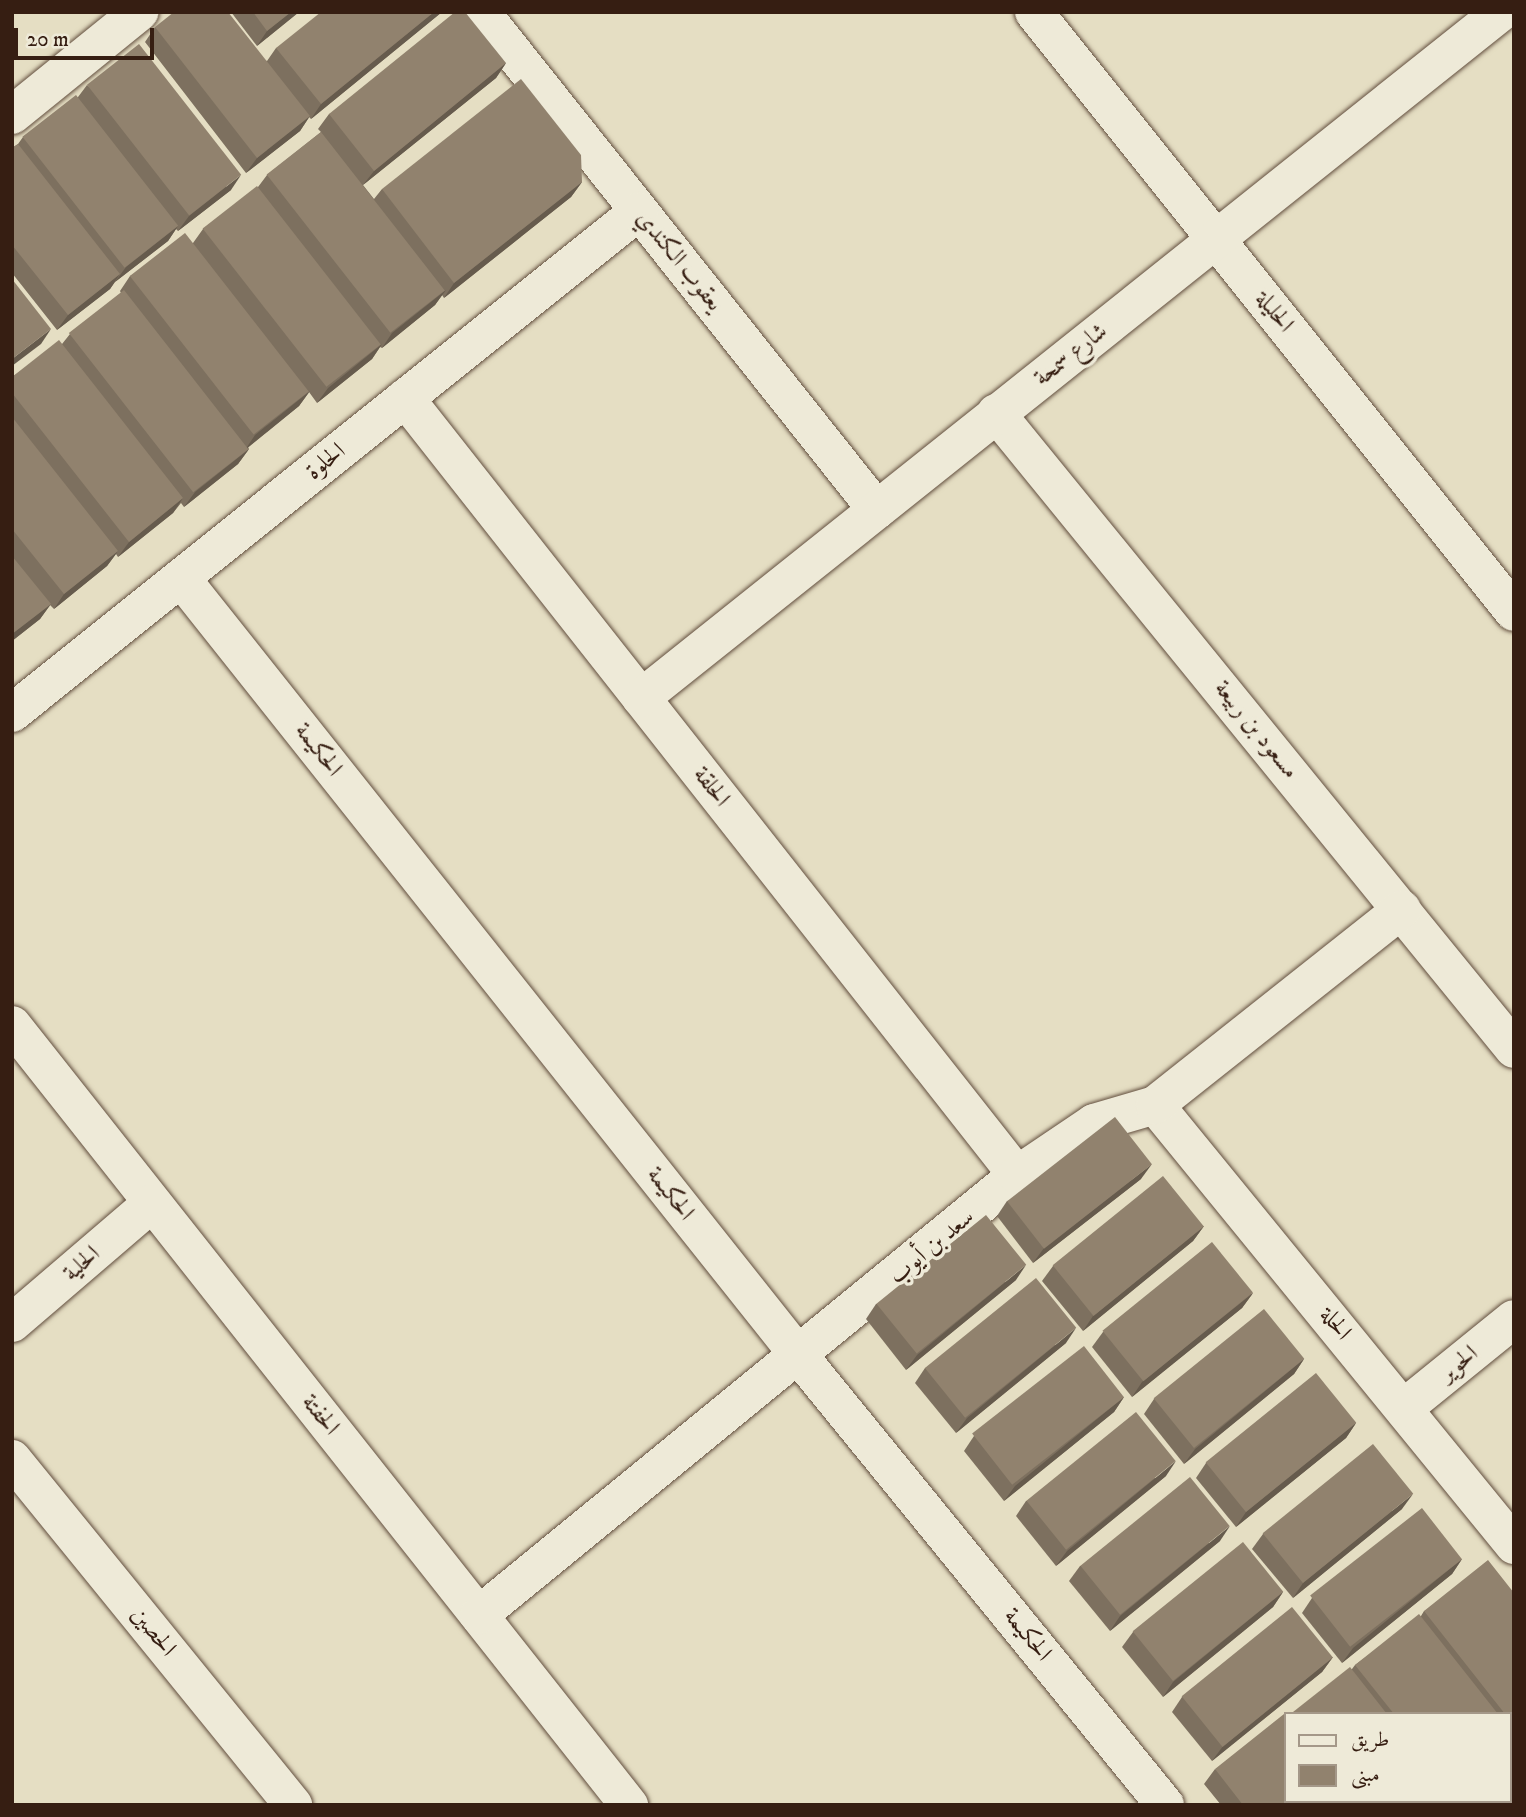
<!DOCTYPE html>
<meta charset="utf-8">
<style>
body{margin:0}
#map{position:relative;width:1526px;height:1817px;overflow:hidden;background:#e5dec3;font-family:"IM FELL DW Pica",Amiri,serif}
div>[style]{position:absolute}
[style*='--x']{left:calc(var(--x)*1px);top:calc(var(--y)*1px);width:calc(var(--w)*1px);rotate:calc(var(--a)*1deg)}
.roads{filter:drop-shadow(0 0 2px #624e3e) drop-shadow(0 0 2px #624e3e)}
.minor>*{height:38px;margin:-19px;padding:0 19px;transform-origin:19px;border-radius:19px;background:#eeead8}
.wall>*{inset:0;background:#7d705f}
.shaded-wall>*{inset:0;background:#665b4d}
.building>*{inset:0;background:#91826e;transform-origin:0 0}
span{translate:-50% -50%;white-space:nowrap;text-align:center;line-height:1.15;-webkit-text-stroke:7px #eeead8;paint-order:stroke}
.street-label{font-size:24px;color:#361e12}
.frame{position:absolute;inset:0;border:14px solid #361e12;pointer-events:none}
.legend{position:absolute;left:1284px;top:1712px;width:228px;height:91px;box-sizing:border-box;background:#eeead8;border:2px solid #a49889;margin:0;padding:9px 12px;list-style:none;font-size:21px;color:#361e12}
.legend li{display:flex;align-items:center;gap:14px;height:35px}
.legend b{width:35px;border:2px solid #a49889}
.scale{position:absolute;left:14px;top:28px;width:140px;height:32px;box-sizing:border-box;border:4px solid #361e12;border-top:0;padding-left:9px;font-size:21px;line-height:24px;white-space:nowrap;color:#361e12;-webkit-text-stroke:5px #eeead8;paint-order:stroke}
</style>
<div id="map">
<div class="roads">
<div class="minor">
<i style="--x:481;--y:12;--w:636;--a:51.51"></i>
<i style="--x:1034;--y:12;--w:768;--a:51.34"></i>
<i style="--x:12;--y:115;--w:164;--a:-39"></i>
<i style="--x:405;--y:398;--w:989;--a:51.77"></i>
<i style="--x:996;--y:413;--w:820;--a:50.84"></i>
<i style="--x:181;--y:578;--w:995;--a:51.53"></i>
<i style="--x:800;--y:1357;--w:578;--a:50.83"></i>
<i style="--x:641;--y:698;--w:1100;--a:-38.58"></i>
<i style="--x:12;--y:713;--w:803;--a:-38.68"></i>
<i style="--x:12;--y:1025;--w:995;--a:51.66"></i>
<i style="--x:1155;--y:1105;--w:568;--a:50.79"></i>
<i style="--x:12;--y:1323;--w:183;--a:-40.6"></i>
<i style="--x:1404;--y:1408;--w:141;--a:-39"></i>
<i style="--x:12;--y:1459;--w:446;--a:50.9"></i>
<i style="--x:479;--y:1615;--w:695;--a:-39.28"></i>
<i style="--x:1017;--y:1175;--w:93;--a:-34"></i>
<i style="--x:1094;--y:1123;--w:64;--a:-16.4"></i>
<i style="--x:1155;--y:1105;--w:315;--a:-38.4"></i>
</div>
</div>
<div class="wall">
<i style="clip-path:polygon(231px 12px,299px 12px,257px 46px)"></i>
<i style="clip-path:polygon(442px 12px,311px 119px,309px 117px,300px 131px,246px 173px,145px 42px,155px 27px,267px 61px,276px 48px)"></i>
<i style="clip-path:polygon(506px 63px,496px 78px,363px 185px,374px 199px,382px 189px,582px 182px,571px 197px,444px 298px,442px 295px,435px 305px,382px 348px,380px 347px,372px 359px,317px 403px,309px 392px,299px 406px,248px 447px,249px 449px,238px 464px,184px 507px,181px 503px,173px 513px,118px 557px,116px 554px,107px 566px,54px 609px,50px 605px,40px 619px,12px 641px,12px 377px,62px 344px,70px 334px,121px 293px,120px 291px,130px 276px,193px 243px,203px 229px,258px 187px,267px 175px,321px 132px,318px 129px,329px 114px)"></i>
<i style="clip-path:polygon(87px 85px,231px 190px,178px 231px,176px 229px,168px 241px,115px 282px,110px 289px,57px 330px,12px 273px,12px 148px,18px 144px,23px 137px,78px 97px)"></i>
<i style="clip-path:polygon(1141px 1179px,1033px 1263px,997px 1216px,1007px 1201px)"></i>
<i style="clip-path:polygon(1204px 1226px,1193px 1241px,1083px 1331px,1042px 1281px,1053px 1266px)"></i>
<i style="clip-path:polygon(1016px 1280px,906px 1370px,866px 1319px,876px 1304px)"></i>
<i style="clip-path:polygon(1253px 1293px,1242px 1308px,1132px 1397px,1092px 1347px,1103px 1332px)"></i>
<i style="clip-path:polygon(1066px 1343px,956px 1433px,915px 1383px,925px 1368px)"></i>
<i style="clip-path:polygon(1304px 1359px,1294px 1374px,1184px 1464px,1144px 1414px,1154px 1399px)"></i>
<i style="clip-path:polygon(1124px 1397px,1114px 1412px,1004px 1501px,964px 1451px,974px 1436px)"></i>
<i style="clip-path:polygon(1356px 1423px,1346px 1438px,1236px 1527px,1196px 1478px,1206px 1463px)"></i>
<i style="clip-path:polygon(1166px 1476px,1056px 1566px,1016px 1516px,1026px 1501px)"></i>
<i style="clip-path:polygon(1402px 1509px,1293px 1598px,1252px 1549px,1263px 1534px)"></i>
<i style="clip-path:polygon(1220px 1541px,1110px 1631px,1069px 1581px,1080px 1566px)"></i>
<i style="clip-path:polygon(1462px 1559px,1452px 1574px,1342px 1663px,1302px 1613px,1312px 1598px)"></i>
<i style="clip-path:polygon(1283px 1592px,1273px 1607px,1163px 1697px,1122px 1647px,1133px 1632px)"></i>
<i style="clip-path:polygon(1514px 1593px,1514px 1805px,1221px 1805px,1204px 1784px,1215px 1769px,1286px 1801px,1510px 1801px,1510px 1714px,1292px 1714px,1352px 1669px,1355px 1665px,1421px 1616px,1424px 1611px)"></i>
<i style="clip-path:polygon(1333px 1657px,1322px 1672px,1212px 1761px,1172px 1712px,1182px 1697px)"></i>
</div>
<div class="shaded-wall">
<i style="clip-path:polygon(291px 12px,299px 12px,257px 46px,267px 31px)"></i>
<i style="clip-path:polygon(434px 12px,442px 12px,311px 119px,321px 104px)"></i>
<i style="clip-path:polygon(506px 63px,496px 78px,363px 185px,374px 171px)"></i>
<i style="clip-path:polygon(310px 116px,300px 131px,246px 173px,257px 158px)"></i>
<i style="clip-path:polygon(241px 175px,231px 190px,178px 231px,189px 216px)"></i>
<i style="clip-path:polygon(582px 182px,571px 197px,444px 298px,454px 283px)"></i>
<i style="clip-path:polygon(178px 226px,168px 241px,115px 282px,126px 267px)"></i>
<i style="clip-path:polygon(120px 274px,110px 289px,57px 330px,68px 315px)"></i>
<i style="clip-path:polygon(446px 290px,435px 305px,382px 348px,392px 333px)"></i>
<i style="clip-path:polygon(51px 329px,41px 344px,12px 366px,12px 359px)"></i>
<i style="clip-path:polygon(382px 344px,372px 359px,317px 403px,328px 388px)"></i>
<i style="clip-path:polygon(310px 391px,299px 406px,245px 450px,255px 435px)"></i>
<i style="clip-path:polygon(249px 449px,238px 464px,184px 507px,195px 492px)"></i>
<i style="clip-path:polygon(183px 498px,173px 513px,118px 557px,129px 542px)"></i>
<i style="clip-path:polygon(118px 551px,107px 566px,54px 609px,64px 594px)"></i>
<i style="clip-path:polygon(51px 604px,40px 619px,12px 641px,12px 634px)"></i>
<i style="clip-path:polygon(1152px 1164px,1141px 1179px,1033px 1263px,1044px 1248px)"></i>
<i style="clip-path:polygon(1204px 1226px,1193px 1241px,1083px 1331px,1093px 1316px)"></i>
<i style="clip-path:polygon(1026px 1265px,1016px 1280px,906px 1370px,917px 1355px)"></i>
<i style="clip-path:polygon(1253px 1293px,1242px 1308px,1132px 1397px,1142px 1382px)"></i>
<i style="clip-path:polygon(1076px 1328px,1066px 1343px,956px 1433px,967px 1418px)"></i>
<i style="clip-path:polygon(1304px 1359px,1294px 1374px,1184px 1464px,1195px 1449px)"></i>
<i style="clip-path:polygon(1124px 1397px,1114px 1412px,1004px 1501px,1015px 1486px)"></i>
<i style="clip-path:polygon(1356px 1423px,1346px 1438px,1236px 1527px,1246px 1512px)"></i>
<i style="clip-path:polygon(1176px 1461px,1166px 1476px,1056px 1566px,1067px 1551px)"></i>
<i style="clip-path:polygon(1413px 1494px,1402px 1509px,1293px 1598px,1303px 1583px)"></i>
<i style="clip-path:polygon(1230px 1526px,1220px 1541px,1110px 1631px,1120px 1616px)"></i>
<i style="clip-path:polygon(1462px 1559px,1452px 1574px,1342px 1663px,1353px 1648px)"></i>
<i style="clip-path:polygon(1283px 1592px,1273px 1607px,1163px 1697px,1173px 1682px)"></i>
<i style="clip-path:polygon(1333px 1657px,1322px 1672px,1212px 1761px,1223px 1746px)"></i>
</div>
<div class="building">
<i style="clip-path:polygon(174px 12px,228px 12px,310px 116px,257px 158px,155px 27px)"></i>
<i style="clip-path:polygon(253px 12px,291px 12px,267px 31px)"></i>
<i style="clip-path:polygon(321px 12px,434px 12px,321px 104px,276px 48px)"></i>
<i style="clip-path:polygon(455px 12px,465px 12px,506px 63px,374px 171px,329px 114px)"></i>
<i style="left:139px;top:44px;width:166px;height:66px;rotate:52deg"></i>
<i style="clip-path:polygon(521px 79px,581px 155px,582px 182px,454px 283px,382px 189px)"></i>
<i style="left:76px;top:95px;width:166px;height:68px;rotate:52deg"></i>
<i style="left:321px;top:132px;width:201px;height:69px;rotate:52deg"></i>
<i style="clip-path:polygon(18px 144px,120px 274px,68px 315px,12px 245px,12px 148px)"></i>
<i style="left:257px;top:186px;width:201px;height:69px;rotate:52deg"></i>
<i style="left:185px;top:233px;width:201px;height:70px;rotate:52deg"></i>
<i style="clip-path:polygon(12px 279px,51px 329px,12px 359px)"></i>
<i style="left:124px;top:290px;width:202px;height:70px;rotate:52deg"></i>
<i style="clip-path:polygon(59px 340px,183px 498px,129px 542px,12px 393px,12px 377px)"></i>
<i style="clip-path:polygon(12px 417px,118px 551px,64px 594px,12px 529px)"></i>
<i style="clip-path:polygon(12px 556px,51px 604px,12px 634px)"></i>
<i style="left:1115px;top:1117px;width:60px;height:137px;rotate:52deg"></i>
<i style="left:1163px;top:1176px;width:65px;height:142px;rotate:51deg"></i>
<i style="left:986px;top:1215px;width:64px;height:141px;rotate:51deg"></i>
<i style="left:1212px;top:1242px;width:65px;height:141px;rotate:51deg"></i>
<i style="left:1036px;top:1278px;width:64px;height:143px;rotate:51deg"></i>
<i style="left:1264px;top:1309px;width:64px;height:142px;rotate:51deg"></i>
<i style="left:1084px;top:1346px;width:65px;height:142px;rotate:52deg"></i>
<i style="left:1316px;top:1373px;width:64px;height:142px;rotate:51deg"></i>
<i style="left:1136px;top:1412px;width:63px;height:141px;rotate:51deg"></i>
<i style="left:1373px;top:1444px;width:64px;height:142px;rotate:51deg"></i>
<i style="left:1190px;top:1477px;width:63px;height:141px;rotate:51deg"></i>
<i style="left:1422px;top:1508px;width:65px;height:142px;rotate:52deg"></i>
<i style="left:1243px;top:1542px;width:64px;height:142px;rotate:51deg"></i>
<i style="clip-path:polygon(1488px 1560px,1514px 1593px,1514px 1725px,1510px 1720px,1510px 1714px,1505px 1714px,1424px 1611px)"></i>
<i style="left:1292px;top:1607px;width:65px;height:142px;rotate:51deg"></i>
<i style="clip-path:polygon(1419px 1614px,1498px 1714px,1394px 1714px,1355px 1665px)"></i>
<i style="clip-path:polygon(1350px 1667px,1387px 1714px,1294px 1714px,1293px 1712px)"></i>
<i style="clip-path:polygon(1284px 1714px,1286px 1717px,1286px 1801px,1353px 1801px,1356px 1805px,1243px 1805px,1215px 1769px)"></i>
<i style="clip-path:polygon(1510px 1729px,1514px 1733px,1514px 1803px,1512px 1805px,1466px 1805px,1463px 1801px,1510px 1801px)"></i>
<i style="left:1362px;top:1801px;width:93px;height:5px"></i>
</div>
<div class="street-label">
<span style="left:679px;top:261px;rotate:51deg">يعقوب الكندي</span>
<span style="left:1274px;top:312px;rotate:51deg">الحليلة</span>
<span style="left:1071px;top:355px;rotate:-38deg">شارع سمحة</span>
<span style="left:326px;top:462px;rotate:-39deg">الحلوة</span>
<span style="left:1256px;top:730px;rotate:51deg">مسعود بن ربيعة</span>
<span style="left:318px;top:750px;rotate:52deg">الحكيمة</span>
<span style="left:711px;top:787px;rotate:52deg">الحلقة</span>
<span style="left:670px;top:1194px;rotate:52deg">الحكيمة</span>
<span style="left:932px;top:1247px;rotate:-40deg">سعد بن أيوب</span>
<span style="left:82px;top:1264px;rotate:-41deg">الحلية</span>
<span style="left:1335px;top:1324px;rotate:51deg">الحلة</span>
<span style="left:1459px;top:1364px;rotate:-39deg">الحوير</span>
<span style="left:320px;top:1415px;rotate:51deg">الحفتة</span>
<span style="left:153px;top:1632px;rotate:51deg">الحصين</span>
<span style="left:1027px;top:1635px;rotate:51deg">الحكيمة</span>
</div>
<div class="frame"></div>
<ul class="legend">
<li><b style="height:9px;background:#eeead8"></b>طريق</li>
<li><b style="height:19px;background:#91826e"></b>مبنى</li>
</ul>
<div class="scale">20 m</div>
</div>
